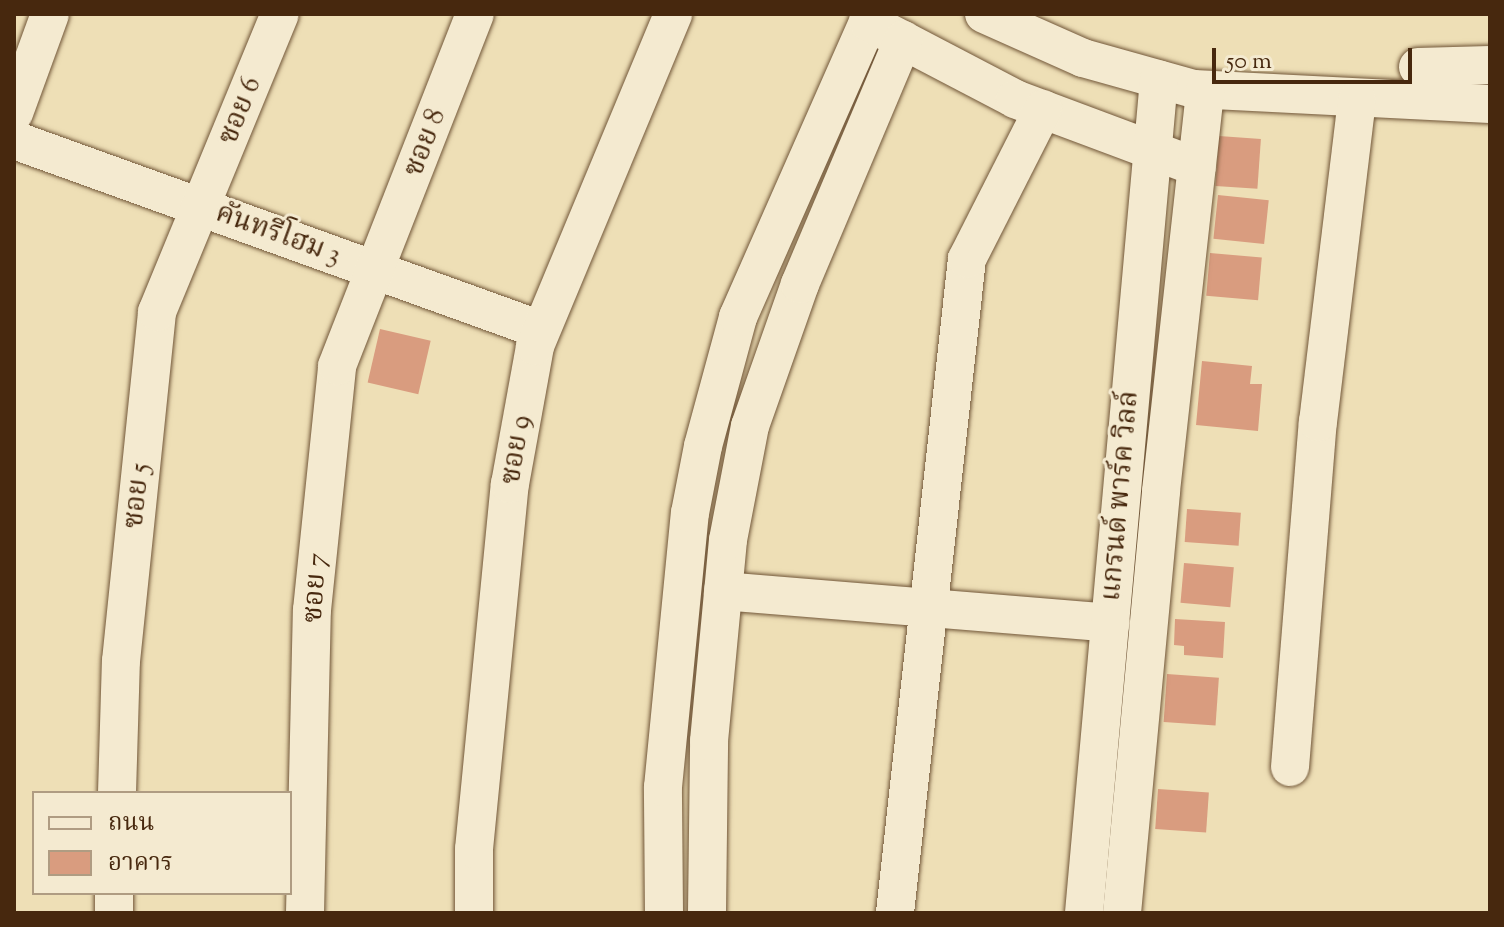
<!DOCTYPE html>
<meta charset="utf-8">
<style>
body{margin:0}
#map{position:relative;width:1504px;height:927px;overflow:hidden;background:#eedfb6;font-family:"Sorts Mill Goudy","Noto Serif Thai",serif}
div>[style]{position:absolute}
[style*='--x']{left:calc(var(--x)*1px);top:calc(var(--y)*1px);width:calc(var(--w)*1px);rotate:calc(var(--a)*1deg)}
.building>*{inset:0;background:#d99c7f;transform-origin:0 0}
.roads{filter:drop-shadow(0 0 2px #715638) drop-shadow(0 0 2px #715638)}
.minor>*{height:38px;margin:-19px;padding:0 19px;transform-origin:19px;border-radius:19px;background:#f4ead0}
span{translate:-50% -50%;white-space:nowrap;text-align:center;line-height:1.15;-webkit-text-stroke:6px #f4ead0;paint-order:stroke}
.street-label{font-size:28px;color:#47280e}
.frame{position:absolute;inset:0;border:16px solid #47280e;pointer-events:none}
.legend{position:absolute;left:32px;top:791px;width:260px;height:104px;box-sizing:border-box;background:#f4ead0;border:2px solid #af9c82;margin:0;padding:10px 14px;list-style:none;font-size:24px;color:#47280e}
.legend li{display:flex;align-items:center;gap:16px;height:40px}
.legend b{width:40px;border:2px solid #af9c82}
.scale{position:absolute;left:1212px;top:48px;width:200px;height:36px;box-sizing:border-box;border:4px solid #47280e;border-top:0;padding-left:10px;font-size:24px;line-height:28px;white-space:nowrap;color:#47280e;-webkit-text-stroke:6px #f4ead0;paint-order:stroke}
</style>
<div id="map">
<div class="building">
<i style="left:1219px;top:136px;width:42px;height:50px;rotate:4deg"></i>
<i style="left:1218px;top:195px;width:51px;height:44px;rotate:6deg"></i>
<i style="left:1210px;top:253px;width:52px;height:43px;rotate:5deg"></i>
<i style="left:380px;top:329px;width:52px;height:55px;rotate:13deg"></i>
<i style="clip-path:polygon(1202px 361px,1252px 366px,1250px 384px,1262px 384px,1258px 431px,1196px 425px)"></i>
<i style="left:1187px;top:509px;width:54px;height:33px;rotate:4deg"></i>
<i style="left:1184px;top:563px;width:50px;height:40px;rotate:5deg"></i>
<i style="clip-path:polygon(1175px 619px,1225px 622px,1223px 658px,1184px 655px,1184px 646px,1174px 645px)"></i>
<i style="left:1167px;top:674px;width:52px;height:48px;rotate:4deg"></i>
<i style="left:1158px;top:789px;width:51px;height:40px;rotate:4deg"></i>
</div>
<div class="roads">
<div class="minor">
<i style="--x:984;--y:14;--w:108;--a:24"></i>
<i style="--x:1083;--y:58;--w:115;--a:15.6"></i>
<i style="--x:1194;--y:89;--w:296;--a:2.9"></i>
<i style="--x:1418;--y:67;--w:72;--a:-1.6"></i>
<i style="--x:14;--y:113;--w:105;--a:-70"></i>
<i style="--x:14;--y:140;--w:560;--a:19.83"></i>
<i style="--x:723;--y:591;--w:389;--a:4.7"></i>
<i style="--x:1290;--y:767;--w:346;--a:-85.4"></i>
<i style="--x:1318;--y:422;--w:324;--a:-83.1"></i>
<i style="--x:117;--y:793;--w:132;--a:-88.3"></i>
<i style="--x:121;--y:661;--w:351;--a:-84.1"></i>
<i style="--x:157;--y:312;--w:322;--a:-67.6"></i>
<i style="--x:114;--y:913;--w:20;--a:-90"></i>
<i style="--x:305;--y:913;--w:303;--a:-88.7"></i>
<i style="--x:312;--y:610;--w:245;--a:-84.1"></i>
<i style="--x:337;--y:366;--w:378;--a:-68.6"></i>
<i style="--x:474;--y:913;--w:64;--a:-90"></i>
<i style="--x:474;--y:849;--w:367;--a:-84.4"></i>
<i style="--x:510;--y:484;--w:140;--a:-79.7"></i>
<i style="--x:535;--y:346;--w:360;--a:-67.4"></i>
<i style="--x:664;--y:913;--w:126;--a:-90.5"></i>
<i style="--x:663;--y:787;--w:275;--a:-84.4"></i>
<i style="--x:690;--y:513;--w:68;--a:-79"></i>
<i style="--x:703;--y:446;--w:134;--a:-74.8"></i>
<i style="--x:738;--y:317;--w:322;--a:-66.2"></i>
<i style="--x:868;--y:22;--w:166;--a:27.6"></i>
<i style="--x:1015;--y:99;--w:194;--a:20.5"></i>
<i style="--x:707;--y:913;--w:172;--a:-89.3"></i>
<i style="--x:709;--y:741;--w:202;--a:-84.6"></i>
<i style="--x:728;--y:540;--w:116;--a:-79.1"></i>
<i style="--x:750;--y:426;--w:151;--a:-70.6"></i>
<i style="--x:800;--y:284;--w:265;--a:-67.1"></i>
<i style="--x:895;--y:913;--w:658;--a:-83.72"></i>
<i style="--x:967;--y:259;--w:168;--a:-63.1"></i>
<i style="--x:1084;--y:913;--w:837;--a:-84.86"></i>
<i style="--x:1122;--y:913;--w:424;--a:-84.7"></i>
<i style="--x:1161;--y:491;--w:403;--a:-83.7"></i>
</div>
</div>
<div class="street-label">
<span style="left:241px;top:111px;rotate:-68deg">ซอย 6</span>
<span style="left:426px;top:143px;rotate:-69deg">ซอย 8</span>
<span style="left:278px;top:235px;rotate:20deg">คันทรีโฮม 3</span>
<span style="left:517px;top:450px;rotate:-81deg">ซอย 9</span>
<span style="left:138px;top:496px;rotate:-84deg">ซอย 5</span>
<span style="left:1121px;top:496px;rotate:-85deg">แกรนด์ พาร์ค วิลล์</span>
<span style="left:316px;top:588px;rotate:-86deg">ซอย 7</span>
</div>
<div class="frame"></div>
<ul class="legend">
<li><b style="height:10px;background:#f4ead0"></b>ถนน</li>
<li><b style="height:22px;background:#d99c7f"></b>อาคาร</li>
</ul>
<div class="scale">50 m</div>
</div>
